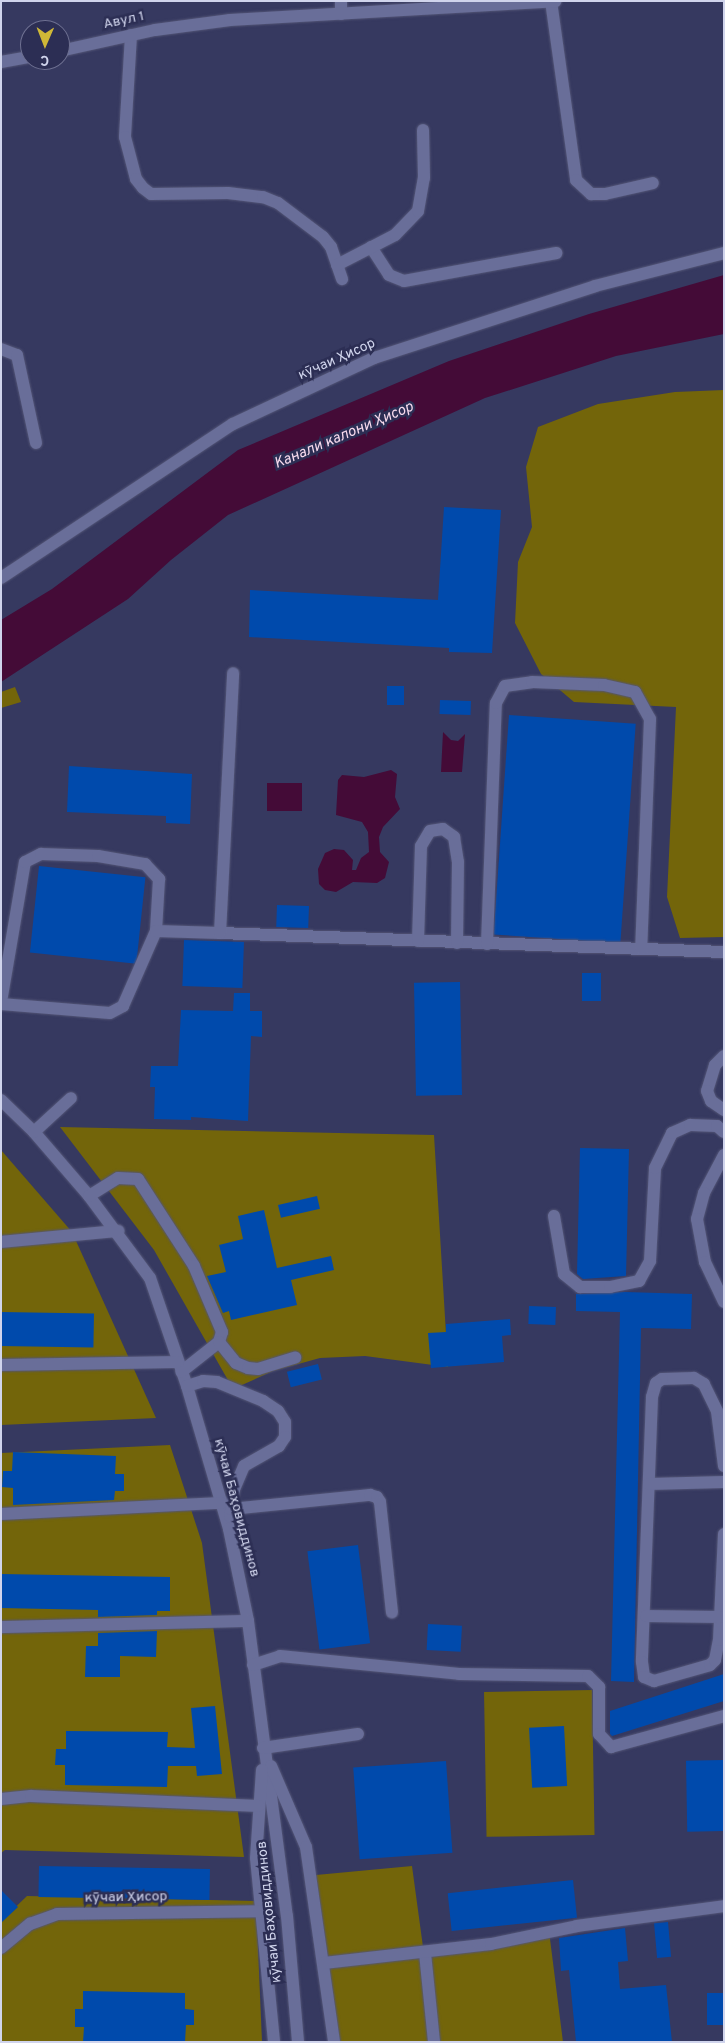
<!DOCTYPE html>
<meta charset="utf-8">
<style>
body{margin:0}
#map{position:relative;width:725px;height:2043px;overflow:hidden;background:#363960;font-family:Overpass,sans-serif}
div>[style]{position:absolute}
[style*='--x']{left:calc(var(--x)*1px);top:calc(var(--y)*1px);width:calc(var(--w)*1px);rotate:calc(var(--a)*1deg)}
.forest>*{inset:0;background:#73650a;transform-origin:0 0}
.water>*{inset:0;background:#440b37;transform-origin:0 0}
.building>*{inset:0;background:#004aac;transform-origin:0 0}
.roads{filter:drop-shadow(0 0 1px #535576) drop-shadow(0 0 1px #535576)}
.minor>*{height:12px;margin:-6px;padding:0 6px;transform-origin:6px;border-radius:6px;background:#696e99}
span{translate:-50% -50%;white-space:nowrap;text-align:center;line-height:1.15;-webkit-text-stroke:5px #2c2e54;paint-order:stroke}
.street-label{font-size:14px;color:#d0d4ec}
.water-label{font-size:15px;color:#f7daed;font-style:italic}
.frame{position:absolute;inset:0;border:2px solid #d0d4ec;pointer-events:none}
.north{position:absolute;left:20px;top:20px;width:50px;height:50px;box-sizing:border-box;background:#2c2e54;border:1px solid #6e7091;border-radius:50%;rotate:181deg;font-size:14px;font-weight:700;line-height:20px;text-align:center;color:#d0d4ec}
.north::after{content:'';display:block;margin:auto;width:18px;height:22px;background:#cfb837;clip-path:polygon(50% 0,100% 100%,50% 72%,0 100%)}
</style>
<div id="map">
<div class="forest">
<i style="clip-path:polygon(724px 390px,724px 937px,680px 938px,667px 897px,676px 707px,574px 702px,541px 674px,515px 623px,518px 562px,532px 527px,526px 467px,538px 427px,598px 404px,675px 392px)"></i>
<i style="clip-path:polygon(15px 687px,21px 702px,1px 708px,1px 692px)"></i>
<i style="clip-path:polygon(60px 1127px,434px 1135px,448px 1367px,365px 1356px,320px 1358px,273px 1371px,233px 1389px,154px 1250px)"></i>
<i style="clip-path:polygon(1px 1150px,72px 1232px,156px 1418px,1px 1425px)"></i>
<i style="clip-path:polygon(170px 1445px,202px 1543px,244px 1857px,5px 1850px,1px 1853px,1px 1453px)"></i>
<i style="left:592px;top:1690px;width:145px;height:108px;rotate:89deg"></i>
<i style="clip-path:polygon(412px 1866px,423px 1947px,549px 1931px,563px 2042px,340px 2042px,316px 1875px)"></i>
<i style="clip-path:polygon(27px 1896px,256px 1901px,262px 2042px,1px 2042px,1px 1921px)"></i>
</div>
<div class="water">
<i style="clip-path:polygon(724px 275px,724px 334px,616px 356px,485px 398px,228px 515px,171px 560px,128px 599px,1px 682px,1px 620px,52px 589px,238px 450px,449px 361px,589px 314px)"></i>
<i style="clip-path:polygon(443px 732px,451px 740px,458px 741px,465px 734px,462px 772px,441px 772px)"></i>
<i style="clip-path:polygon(391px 770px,397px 774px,395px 797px,400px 809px,383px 827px,379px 837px,380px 852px,389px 862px,385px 878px,377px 883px,353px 882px,336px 892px,325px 890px,319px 884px,318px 869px,325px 853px,334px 849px,344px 850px,353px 860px,352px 870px,356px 870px,361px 858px,369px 852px,368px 832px,362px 822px,336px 815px,338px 780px,342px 775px,364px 777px)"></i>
<i style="left:267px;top:783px;width:35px;height:28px"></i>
</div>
<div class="building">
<i style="clip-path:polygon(444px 507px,501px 510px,492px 653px,449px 652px,449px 648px,249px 637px,250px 590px,438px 600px)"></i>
<i style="left:404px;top:686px;width:19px;height:17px;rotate:90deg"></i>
<i style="left:440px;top:700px;width:31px;height:14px;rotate:2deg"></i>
<i style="left:509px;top:715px;width:127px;height:220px;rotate:4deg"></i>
<i style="clip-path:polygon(69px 766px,192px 774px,190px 824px,166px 823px,166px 816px,67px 812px)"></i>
<i style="left:39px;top:866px;width:107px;height:87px;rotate:6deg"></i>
<i style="left:277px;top:905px;width:32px;height:22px;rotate:2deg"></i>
<i style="left:184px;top:940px;width:60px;height:46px;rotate:2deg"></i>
<i style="left:582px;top:973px;width:19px;height:28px"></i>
<i style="left:460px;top:982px;width:113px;height:46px;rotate:89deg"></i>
<i style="clip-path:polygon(234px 993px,250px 993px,250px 1011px,262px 1011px,262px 1037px,251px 1036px,248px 1121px,191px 1117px,191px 1120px,154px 1119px,155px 1087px,150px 1087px,151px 1066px,178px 1066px,181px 1010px,233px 1011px)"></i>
<i style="clip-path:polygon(580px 1148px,629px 1149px,626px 1276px,583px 1279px,577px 1274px)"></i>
<i style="left:317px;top:1196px;width:13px;height:40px;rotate:77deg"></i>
<i style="clip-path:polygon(264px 1210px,277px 1268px,331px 1256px,334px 1270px,291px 1280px,297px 1305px,231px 1320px,229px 1311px,223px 1313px,207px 1276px,226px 1272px,219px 1245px,243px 1239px,238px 1216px)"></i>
<i style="clip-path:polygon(625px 1292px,692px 1294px,691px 1329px,641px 1328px,634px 1682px,611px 1681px,620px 1312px,576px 1311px,576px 1294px)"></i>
<i style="left:529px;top:1306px;width:27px;height:18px;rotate:2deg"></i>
<i style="left:1px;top:1312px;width:93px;height:34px;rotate:1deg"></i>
<i style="clip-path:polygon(510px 1319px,511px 1335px,502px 1336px,504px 1362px,431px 1368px,428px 1333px,446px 1332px,446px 1324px)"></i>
<i style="left:318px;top:1364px;width:16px;height:32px;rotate:76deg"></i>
<i style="clip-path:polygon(13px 1452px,116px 1456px,115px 1474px,124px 1474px,124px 1491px,115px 1491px,114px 1500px,13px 1505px,13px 1488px,2px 1487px,3px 1471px,12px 1471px)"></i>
<i style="left:358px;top:1545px;width:99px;height:51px;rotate:83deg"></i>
<i style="clip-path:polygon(1px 1574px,170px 1577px,170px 1611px,157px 1611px,157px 1615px,98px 1617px,98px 1610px,1px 1608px)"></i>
<i style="left:428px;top:1624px;width:34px;height:26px;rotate:3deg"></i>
<i style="clip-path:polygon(157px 1631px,156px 1657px,120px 1656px,120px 1677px,85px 1677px,86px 1646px,98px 1646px,98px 1633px)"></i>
<i style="clip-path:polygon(724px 1674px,724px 1701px,612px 1736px,610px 1734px,610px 1711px)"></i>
<i style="clip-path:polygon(215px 1706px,222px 1774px,197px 1776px,196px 1766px,168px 1766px,167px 1787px,65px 1785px,65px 1765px,55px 1765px,56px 1749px,66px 1749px,66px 1731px,168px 1732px,167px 1747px,195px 1748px,191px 1708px)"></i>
<i style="left:564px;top:1726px;width:60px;height:35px;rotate:87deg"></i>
<i style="left:723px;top:1760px;width:71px;height:37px;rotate:89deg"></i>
<i style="left:446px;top:1761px;width:92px;height:93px;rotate:86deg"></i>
<i style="left:39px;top:1866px;width:171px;height:31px;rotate:1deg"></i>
<i style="left:573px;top:1880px;width:38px;height:126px;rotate:84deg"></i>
<i style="clip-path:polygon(1px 1890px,18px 1907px,1px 1923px)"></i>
<i style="left:668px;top:1922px;width:35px;height:14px;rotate:85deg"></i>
<i style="clip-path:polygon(625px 1928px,628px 1961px,618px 1962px,620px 1989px,666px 1985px,672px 2042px,576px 2042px,569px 1970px,561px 1971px,559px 1938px)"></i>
<i style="clip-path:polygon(83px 1991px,185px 1993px,185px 2009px,194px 2010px,194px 2025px,186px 2025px,185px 2042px,83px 2042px,84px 2027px,75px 2027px,75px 2009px,83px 2009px)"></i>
<i style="left:724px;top:1993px;width:32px;height:17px;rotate:90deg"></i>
</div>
<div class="roads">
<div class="minor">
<i style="--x:341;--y:1;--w:13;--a:90"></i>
<i style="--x:551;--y:1;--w:181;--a:82"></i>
<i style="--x:576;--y:180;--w:21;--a:43"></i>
<i style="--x:591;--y:194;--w:14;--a:0"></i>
<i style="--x:605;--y:194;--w:49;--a:-12.9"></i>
<i style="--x:131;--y:35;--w:102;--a:93.4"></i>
<i style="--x:125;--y:137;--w:43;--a:75.3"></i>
<i style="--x:136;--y:179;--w:11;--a:52"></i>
<i style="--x:143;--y:188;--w:10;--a:37"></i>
<i style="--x:151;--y:194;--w:77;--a:-0.7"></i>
<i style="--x:228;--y:193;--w:35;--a:7"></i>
<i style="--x:263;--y:197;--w:16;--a:22"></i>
<i style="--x:278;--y:203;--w:56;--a:37.1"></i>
<i style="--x:323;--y:237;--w:13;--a:51"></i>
<i style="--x:331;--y:247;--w:34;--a:71"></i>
<i style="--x:60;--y:51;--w:97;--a:-12.5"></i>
<i style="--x:155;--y:30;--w:76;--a:-7.6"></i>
<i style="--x:230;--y:20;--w:326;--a:-3.3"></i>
<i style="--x:1;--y:62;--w:29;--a:-10"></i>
<i style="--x:371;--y:247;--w:33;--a:57"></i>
<i style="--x:389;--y:275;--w:16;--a:22"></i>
<i style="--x:404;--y:281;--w:155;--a:-10.4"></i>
<i style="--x:337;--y:265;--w:65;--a:-27.3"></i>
<i style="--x:395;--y:235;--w:33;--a:-46"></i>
<i style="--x:418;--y:211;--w:34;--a:-80"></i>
<i style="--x:424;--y:178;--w:48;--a:-91.2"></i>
<i style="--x:1;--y:349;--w:17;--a:21"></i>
<i style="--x:17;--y:355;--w:90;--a:77.8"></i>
<i style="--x:1;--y:578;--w:278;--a:-33.6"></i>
<i style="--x:233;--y:424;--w:156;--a:-25.1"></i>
<i style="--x:374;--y:358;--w:232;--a:-18"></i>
<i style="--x:595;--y:286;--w:133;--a:-14.3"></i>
<i style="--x:220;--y:933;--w:504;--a:2.16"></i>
<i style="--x:418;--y:941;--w:95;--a:-88.2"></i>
<i style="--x:421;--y:846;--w:17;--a:-59"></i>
<i style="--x:430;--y:831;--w:13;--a:-9"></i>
<i style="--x:443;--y:829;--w:14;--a:36"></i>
<i style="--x:454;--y:837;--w:25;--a:81"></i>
<i style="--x:458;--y:862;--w:81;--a:90.7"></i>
<i style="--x:487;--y:944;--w:241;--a:-87.9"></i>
<i style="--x:496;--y:703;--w:19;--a:-62"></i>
<i style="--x:505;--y:686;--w:27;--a:-8"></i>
<i style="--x:532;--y:682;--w:72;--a:2.4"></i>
<i style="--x:604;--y:685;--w:32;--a:13"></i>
<i style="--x:635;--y:692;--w:31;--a:61"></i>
<i style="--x:650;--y:719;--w:230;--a:92.2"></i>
<i style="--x:1;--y:1002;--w:142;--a:-80.3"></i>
<i style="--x:25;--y:862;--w:18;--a:-27"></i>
<i style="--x:41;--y:854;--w:57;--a:2"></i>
<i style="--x:98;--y:856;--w:48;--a:9.7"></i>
<i style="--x:145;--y:864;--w:21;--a:47"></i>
<i style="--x:159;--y:879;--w:52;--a:93.3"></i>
<i style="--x:1;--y:1004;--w:109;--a:4.7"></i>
<i style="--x:110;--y:1013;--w:15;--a:-28"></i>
<i style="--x:123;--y:1006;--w:82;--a:-66.3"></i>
<i style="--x:156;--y:931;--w:64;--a:1.8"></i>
<i style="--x:220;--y:933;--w:260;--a:-87.1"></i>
<i style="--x:724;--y:1056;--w:13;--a:135"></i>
<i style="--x:715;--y:1065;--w:27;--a:107"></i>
<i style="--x:707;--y:1091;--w:11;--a:68"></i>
<i style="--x:711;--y:1101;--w:16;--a:35"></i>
<i style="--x:1;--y:1100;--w:46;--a:44.1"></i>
<i style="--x:34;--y:1132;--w:84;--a:49.3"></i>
<i style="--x:89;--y:1196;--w:102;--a:53.4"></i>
<i style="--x:150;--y:1278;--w:114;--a:71.1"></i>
<i style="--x:187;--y:1386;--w:149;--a:73.6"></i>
<i style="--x:229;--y:1529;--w:94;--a:78.3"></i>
<i style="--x:248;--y:1621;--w:298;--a:82.5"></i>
<i style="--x:287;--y:1916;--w:126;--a:85"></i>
<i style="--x:34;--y:1132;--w:50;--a:-42.6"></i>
<i style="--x:724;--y:1155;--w:43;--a:117.8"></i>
<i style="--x:704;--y:1193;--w:27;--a:105"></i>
<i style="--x:697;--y:1219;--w:44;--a:79.5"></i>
<i style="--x:705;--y:1262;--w:44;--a:64.6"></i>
<i style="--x:89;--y:1196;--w:34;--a:-32"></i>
<i style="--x:118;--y:1178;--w:20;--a:3"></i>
<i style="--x:138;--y:1179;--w:103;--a:57.2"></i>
<i style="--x:194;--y:1266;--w:72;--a:67"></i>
<i style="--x:222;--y:1332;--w:10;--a:107"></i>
<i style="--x:219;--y:1342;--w:48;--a:141.7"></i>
<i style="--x:554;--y:1216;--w:59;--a:80.2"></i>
<i style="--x:564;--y:1274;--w:21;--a:39"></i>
<i style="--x:580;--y:1287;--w:30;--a:0"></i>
<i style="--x:610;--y:1287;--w:30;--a:-12"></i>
<i style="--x:639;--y:1281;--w:23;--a:-61"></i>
<i style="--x:650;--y:1261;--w:93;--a:-86.9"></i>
<i style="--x:655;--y:1168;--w:39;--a:-64"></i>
<i style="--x:672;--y:1133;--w:20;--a:-24"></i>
<i style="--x:690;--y:1125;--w:27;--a:2"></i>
<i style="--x:717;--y:1126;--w:9;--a:41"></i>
<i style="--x:1;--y:1242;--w:118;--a:-5.4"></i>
<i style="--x:219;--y:1342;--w:27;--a:51"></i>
<i style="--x:236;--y:1363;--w:13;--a:23"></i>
<i style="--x:248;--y:1368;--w:10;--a:6"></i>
<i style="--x:258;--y:1369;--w:39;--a:-17"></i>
<i style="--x:1;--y:1365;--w:177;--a:-1"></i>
<i style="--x:187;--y:1386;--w:17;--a:-17"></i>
<i style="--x:203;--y:1381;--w:14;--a:4"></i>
<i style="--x:217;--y:1382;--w:50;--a:22.4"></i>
<i style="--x:263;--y:1401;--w:18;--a:34"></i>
<i style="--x:278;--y:1411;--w:13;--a:58"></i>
<i style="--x:285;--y:1422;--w:15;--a:90"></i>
<i style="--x:285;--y:1437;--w:11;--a:124"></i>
<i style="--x:279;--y:1446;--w:40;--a:150.3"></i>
<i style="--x:244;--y:1466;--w:25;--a:113"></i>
<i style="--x:234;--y:1489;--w:28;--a:98"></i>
<i style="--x:724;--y:1466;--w:55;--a:-97.3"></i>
<i style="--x:717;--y:1411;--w:30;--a:-116"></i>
<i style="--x:704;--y:1384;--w:12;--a:-149"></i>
<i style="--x:694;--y:1378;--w:32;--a:178"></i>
<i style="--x:662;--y:1379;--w:7;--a:146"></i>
<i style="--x:656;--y:1383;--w:15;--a:106"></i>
<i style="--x:652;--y:1397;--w:265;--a:92.2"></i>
<i style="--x:642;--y:1662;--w:15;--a:82"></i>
<i style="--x:644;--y:1677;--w:11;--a:22"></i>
<i style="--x:654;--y:1681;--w:58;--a:-15.9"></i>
<i style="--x:710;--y:1665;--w:7;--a:-45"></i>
<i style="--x:715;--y:1660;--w:20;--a:-79"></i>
<i style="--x:719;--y:1640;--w:106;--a:-87.3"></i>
<i style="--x:649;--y:1484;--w:75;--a:-1.5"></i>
<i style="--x:231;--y:1509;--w:140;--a:-5.8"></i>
<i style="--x:370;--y:1495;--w:7;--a:16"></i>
<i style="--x:377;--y:1497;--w:6;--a:59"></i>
<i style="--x:380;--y:1502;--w:111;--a:83.8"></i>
<i style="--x:1;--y:1514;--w:220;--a:-2.9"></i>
<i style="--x:646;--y:1616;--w:74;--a:0.8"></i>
<i style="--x:1;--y:1627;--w:247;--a:-1.4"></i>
<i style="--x:253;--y:1665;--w:28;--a:-18"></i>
<i style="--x:280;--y:1656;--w:180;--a:5.7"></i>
<i style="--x:459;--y:1674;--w:129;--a:0.9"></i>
<i style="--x:588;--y:1676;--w:16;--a:45"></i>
<i style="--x:599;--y:1687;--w:47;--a:90"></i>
<i style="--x:599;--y:1734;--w:18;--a:47"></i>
<i style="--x:611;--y:1747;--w:117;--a:-15.3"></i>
<i style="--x:263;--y:1748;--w:96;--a:-8.4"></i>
<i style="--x:271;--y:1766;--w:88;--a:66.6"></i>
<i style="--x:306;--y:1847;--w:197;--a:81.8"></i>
<i style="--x:262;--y:1770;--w:88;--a:93.9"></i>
<i style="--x:256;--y:1858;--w:185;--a:84.4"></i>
<i style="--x:1;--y:1799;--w:30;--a:-6"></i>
<i style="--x:31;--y:1796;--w:228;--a:2.5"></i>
<i style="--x:1;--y:1948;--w:38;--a:-40"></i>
<i style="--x:30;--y:1924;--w:29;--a:-20"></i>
<i style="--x:57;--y:1914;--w:204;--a:-0.8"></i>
<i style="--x:425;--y:1953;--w:89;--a:84.2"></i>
<i style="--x:324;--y:1963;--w:168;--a:-6.5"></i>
<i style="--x:491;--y:1944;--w:88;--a:-11.8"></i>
<i style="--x:577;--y:1926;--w:148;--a:-7.7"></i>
</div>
</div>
<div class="street-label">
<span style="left:124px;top:21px;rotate:-12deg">Авул 1</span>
<span style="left:337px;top:360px;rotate:-24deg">кӯчаи Ҳисор</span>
<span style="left:236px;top:1508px;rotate:75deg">кӯчаи Баҳовиддинов</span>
<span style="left:126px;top:1898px;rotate:-1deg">кӯчаи Ҳисор</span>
<span style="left:270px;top:1912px;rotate:-96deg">кӯчаи Баҳовиддинов</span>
</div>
<div class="water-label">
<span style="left:344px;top:436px;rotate:-23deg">Канали калони Ҳисор</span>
</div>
<div class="frame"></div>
<div class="north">С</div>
</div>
